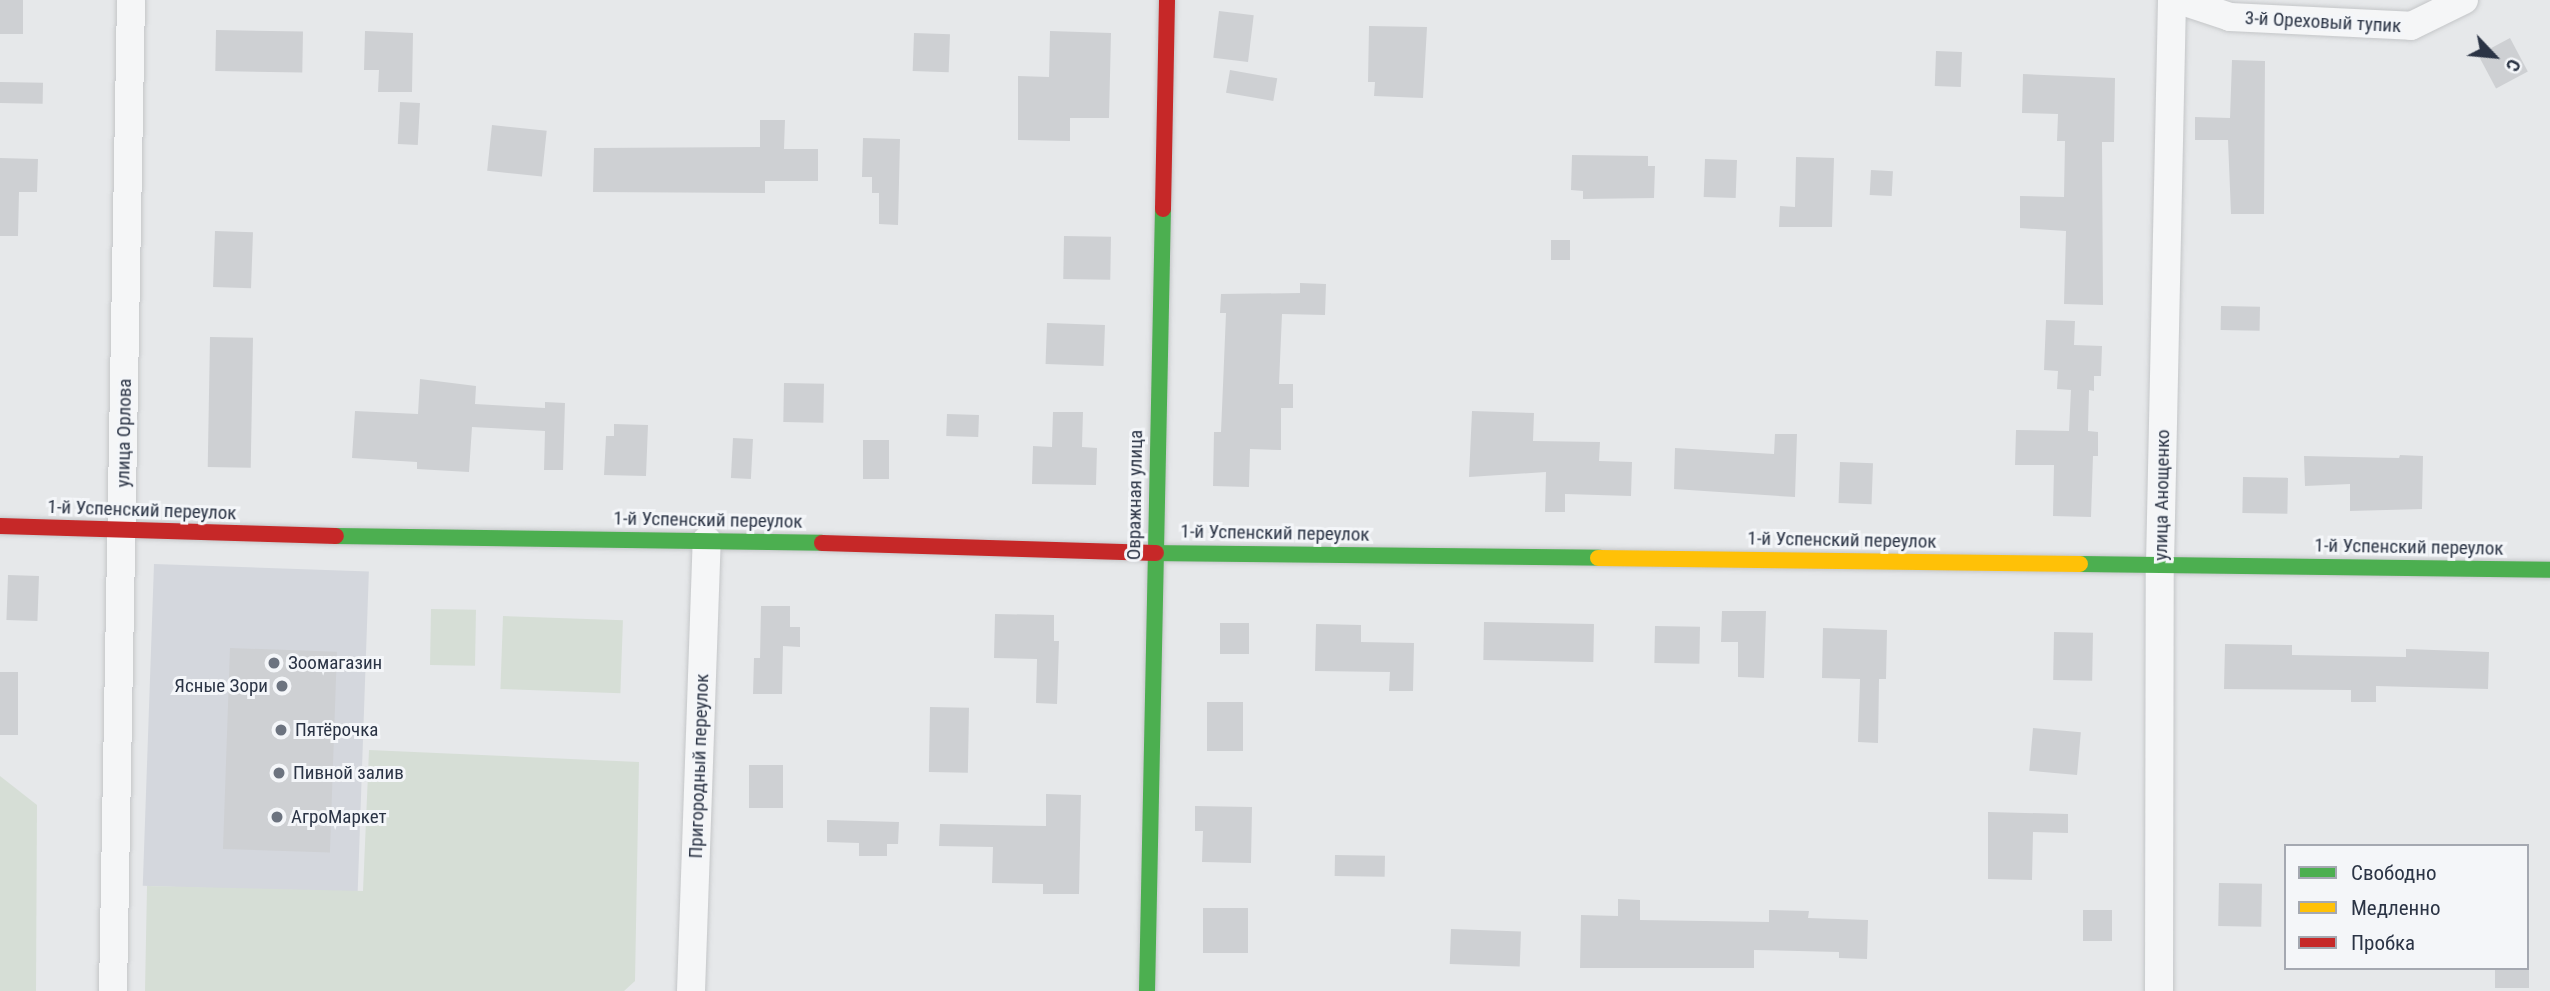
<!DOCTYPE html>
<meta charset="utf-8">
<style>
body{margin:0}
#map{position:relative;width:2550px;height:991px;overflow:hidden;background:#e6e8ea;font-family:"Roboto Condensed",sans-serif}
div>[style]{position:absolute}
[style*='--x']{left:calc(var(--x)*1px);top:calc(var(--y)*1px);width:calc(var(--w)*1px);rotate:calc(var(--a)*1deg)}
.built>*{inset:0;background:#d4d7dd;transform-origin:0 0}
.green>*{inset:0;background:#d6ded6;transform-origin:0 0}
.building>*{inset:0;background:#ced0d3;transform-origin:0 0}
.roads{filter:drop-shadow(0 0 2px #c4c6c8) drop-shadow(0 0 2px #c4c6c8)}
.street>*{height:28px;margin:-14px;padding:0 14px;transform-origin:14px;border-radius:14px;background:#f5f6f7}
.fast>*{height:16px;margin:-8px;padding:0 8px;transform-origin:8px;border-radius:8px;background:#4caf50}
.slow>*{height:16px;margin:-8px;padding:0 8px;transform-origin:8px;border-radius:8px;background:#ffc107}
.jam>*{height:16px;margin:-8px;padding:0 8px;transform-origin:8px;border-radius:8px;background:#c62828}
.dots>*{width:19px;height:19px;translate:-50% -50%;box-sizing:border-box;border:4px solid #f4f6f9;border-radius:50%}
span{translate:-50% -50%;white-space:nowrap;text-align:center;line-height:1.15;-webkit-text-stroke:6px #f4f6f9;paint-order:stroke}
.street-label{font-size:19px;color:#2b3445}
.poi-label{font-size:19px;color:#2b3445}
.left{translate:0 -50%;text-align:left}
.right{translate:-100% -50%;text-align:right}
.legend{position:absolute;left:2284px;top:844px;width:245px;height:126px;box-sizing:border-box;background:#f4f6f9;border:2px solid #a4a8b1;margin:0;padding:9px 12px;list-style:none;font-size:21px;color:#2b3445}
.legend li{display:flex;align-items:center;gap:14px;height:35px}
.legend b{width:35px;border:2px solid #a4a8b1}
.north{position:absolute;left:2459px;top:21px;width:70px;height:70px;-webkit-text-stroke:5px #f4f6f9;paint-order:stroke;rotate:116deg;font-size:19px;font-weight:700;line-height:28px;text-align:center;color:#2b3445}
.north::after{content:'';display:block;margin:auto;width:24px;height:32px;background:#2b3445;clip-path:polygon(50% 0,100% 100%,50% 72%,0 100%)}
</style>
<div id="map">
<div class="built">
<i style="left:154px;top:564px;width:215px;height:322px;rotate:2deg"></i>
</div>
<div class="green">
<i style="left:431px;top:609px;width:45px;height:56px;rotate:1deg"></i>
<i style="left:503px;top:616px;width:120px;height:73px;rotate:2deg"></i>
<i style="clip-path:polygon(369px 750px,639px 762px,635px 981px,624px 991px,145px 991px,147px 886px,363px 891px)"></i>
<i style="clip-path:polygon(0 776px,37px 805px,36px 991px,0 991px)"></i>
</div>
<div class="building">
<i style="left:0;top:0;width:23px;height:34px"></i>
<i style="left:1219px;top:11px;width:35px;height:47px;rotate:7deg"></i>
<i style="clip-path:polygon(1369px 26px,1427px 27px,1423px 98px,1374px 96px,1375px 82px,1368px 82px)"></i>
<i style="left:216px;top:30px;width:87px;height:41px;rotate:1deg"></i>
<i style="clip-path:polygon(365px 31px,413px 33px,412px 92px,378px 92px,379px 70px,364px 70px)"></i>
<i style="clip-path:polygon(1050px 31px,1111px 33px,1109px 118px,1070px 118px,1070px 141px,1018px 140px,1018px 76px,1049px 77px)"></i>
<i style="left:914px;top:33px;width:36px;height:38px;rotate:2deg"></i>
<i style="left:2510px;top:38px;width:38px;height:36px;rotate:62deg"></i>
<i style="left:1936px;top:51px;width:26px;height:35px;rotate:2deg"></i>
<i style="clip-path:polygon(2232px 60px,2265px 61px,2264px 214px,2231px 214px,2228px 140px,2195px 140px,2195px 117px,2230px 118px)"></i>
<i style="left:1230px;top:70px;width:48px;height:23px;rotate:10deg"></i>
<i style="clip-path:polygon(2023px 74px,2115px 78px,2114px 142px,2102px 142px,2103px 305px,2064px 304px,2066px 231px,2020px 228px,2020px 196px,2064px 197px,2065px 141px,2057px 141px,2058px 114px,2022px 113px)"></i>
<i style="left:0;top:82px;width:43px;height:21px;rotate:1deg"></i>
<i style="left:400px;top:102px;width:20px;height:42px;rotate:3deg"></i>
<i style="clip-path:polygon(760px 120px,785px 120px,784px 149px,818px 149px,818px 181px,765px 181px,765px 193px,593px 192px,594px 148px,760px 147px)"></i>
<i style="left:492px;top:125px;width:55px;height:46px;rotate:6deg"></i>
<i style="clip-path:polygon(863px 138px,900px 139px,898px 225px,879px 224px,879px 193px,872px 193px,872px 177px,862px 177px)"></i>
<i style="clip-path:polygon(1572px 155px,1648px 156px,1648px 166px,1655px 166px,1654px 198px,1583px 199px,1583px 191px,1571px 190px)"></i>
<i style="clip-path:polygon(1796px 157px,1834px 158px,1832px 227px,1779px 227px,1780px 206px,1795px 207px)"></i>
<i style="clip-path:polygon(0 158px,38px 159px,37px 192px,19px 192px,18px 236px,0 236px)"></i>
<i style="left:1705px;top:159px;width:32px;height:38px;rotate:2deg"></i>
<i style="left:1871px;top:170px;width:22px;height:25px;rotate:3deg"></i>
<i style="left:215px;top:231px;width:38px;height:56px;rotate:2deg"></i>
<i style="left:1064px;top:236px;width:47px;height:43px;rotate:1deg"></i>
<i style="left:1551px;top:240px;width:19px;height:20px"></i>
<i style="clip-path:polygon(1300px 283px,1326px 284px,1325px 315px,1282px 314px,1279px 384px,1293px 384px,1293px 408px,1281px 408px,1281px 450px,1250px 449px,1249px 487px,1213px 486px,1214px 432px,1221px 432px,1223px 385px,1226px 313px,1220px 313px,1221px 294px,1300px 293px)"></i>
<i style="left:2221px;top:306px;width:39px;height:24px;rotate:1deg"></i>
<i style="clip-path:polygon(2046px 320px,2075px 321px,2074px 345px,2102px 346px,2101px 376px,2094px 376px,2094px 391px,2089px 390px,2088px 431px,2098px 432px,2098px 456px,2093px 456px,2091px 517px,2053px 516px,2054px 465px,2015px 465px,2016px 430px,2069px 431px,2071px 390px,2057px 389px,2058px 371px,2044px 370px)"></i>
<i style="left:1047px;top:323px;width:58px;height:41px;rotate:2deg"></i>
<i style="left:210px;top:337px;width:43px;height:130px;rotate:1deg"></i>
<i style="clip-path:polygon(420px 379px,476px 386px,475px 404px,545px 408px,545px 402px,565px 403px,563px 470px,544px 470px,545px 431px,472px 427px,469px 472px,417px 469px,417px 462px,352px 458px,355px 411px,418px 414px)"></i>
<i style="left:784px;top:383px;width:40px;height:39px;rotate:1deg"></i>
<i style="clip-path:polygon(1472px 411px,1534px 413px,1533px 441px,1600px 442px,1599px 461px,1632px 462px,1631px 496px,1565px 494px,1565px 512px,1545px 512px,1546px 472px,1469px 477px)"></i>
<i style="clip-path:polygon(1053px 412px,1083px 412px,1082px 447px,1097px 448px,1096px 485px,1032px 484px,1033px 446px,1052px 447px)"></i>
<i style="left:947px;top:414px;width:32px;height:22px;rotate:2deg"></i>
<i style="clip-path:polygon(614px 424px,648px 425px,646px 476px,604px 475px,606px 436px,614px 436px)"></i>
<i style="clip-path:polygon(1775px 434px,1797px 434px,1795px 497px,1674px 489px,1675px 448px,1774px 454px)"></i>
<i style="left:733px;top:438px;width:20px;height:40px;rotate:3deg"></i>
<i style="left:863px;top:440px;width:26px;height:39px"></i>
<i style="clip-path:polygon(2400px 455px,2423px 456px,2422px 509px,2350px 511px,2350px 484px,2305px 486px,2304px 456px,2399px 458px)"></i>
<i style="left:1840px;top:462px;width:33px;height:41px;rotate:2deg"></i>
<i style="left:2243px;top:477px;width:45px;height:36px;rotate:1deg"></i>
<i style="left:8px;top:575px;width:31px;height:45px;rotate:2deg"></i>
<i style="clip-path:polygon(761px 606px,790px 606px,790px 627px,800px 627px,800px 647px,783px 646px,782px 694px,753px 694px,754px 658px,760px 658px)"></i>
<i style="clip-path:polygon(1722px 611px,1766px 611px,1764px 678px,1738px 677px,1738px 642px,1721px 642px)"></i>
<i style="clip-path:polygon(995px 614px,1054px 615px,1054px 641px,1059px 641px,1057px 704px,1036px 703px,1037px 659px,994px 658px)"></i>
<i style="left:1484px;top:622px;width:110px;height:38px;rotate:1deg"></i>
<i style="left:1220px;top:623px;width:29px;height:31px"></i>
<i style="clip-path:polygon(1316px 624px,1361px 625px,1361px 642px,1414px 643px,1413px 691px,1389px 691px,1390px 672px,1315px 671px)"></i>
<i style="left:1655px;top:626px;width:45px;height:37px;rotate:1deg"></i>
<i style="clip-path:polygon(1823px 628px,1887px 630px,1886px 679px,1879px 679px,1878px 743px,1858px 742px,1860px 679px,1822px 678px)"></i>
<i style="left:2054px;top:632px;width:39px;height:48px;rotate:1deg"></i>
<i style="clip-path:polygon(2225px 644px,2292px 645px,2292px 655px,2406px 657px,2406px 649px,2489px 652px,2488px 689px,2376px 686px,2376px 702px,2351px 702px,2351px 690px,2224px 689px)"></i>
<i style="left:230px;top:648px;width:107px;height:201px;rotate:2deg"></i>
<i style="left:0;top:672px;width:18px;height:63px"></i>
<i style="left:1207px;top:702px;width:36px;height:49px"></i>
<i style="left:930px;top:707px;width:39px;height:65px;rotate:1deg"></i>
<i style="left:2033px;top:728px;width:48px;height:43px;rotate:5deg"></i>
<i style="left:749px;top:765px;width:34px;height:43px"></i>
<i style="clip-path:polygon(1046px 794px,1081px 795px,1079px 894px,1043px 894px,1043px 884px,992px 883px,993px 847px,939px 846px,940px 824px,1046px 826px)"></i>
<i style="clip-path:polygon(1195px 806px,1252px 807px,1251px 863px,1202px 862px,1203px 831px,1195px 831px)"></i>
<i style="clip-path:polygon(1988px 812px,2068px 814px,2068px 833px,2033px 832px,2032px 880px,1988px 879px)"></i>
<i style="clip-path:polygon(827px 820px,899px 822px,898px 844px,887px 844px,887px 856px,859px 856px,859px 843px,827px 842px)"></i>
<i style="left:1335px;top:855px;width:50px;height:21px;rotate:1deg"></i>
<i style="left:2219px;top:883px;width:43px;height:43px;rotate:1deg"></i>
<i style="clip-path:polygon(1618px 899px,1640px 900px,1640px 920px,1769px 922px,1769px 910px,1809px 911px,1808px 918px,1868px 920px,1867px 959px,1839px 958px,1839px 952px,1754px 950px,1754px 968px,1580px 968px,1581px 915px,1618px 916px)"></i>
<i style="left:1203px;top:908px;width:45px;height:45px"></i>
<i style="left:2083px;top:910px;width:29px;height:31px"></i>
<i style="left:1451px;top:929px;width:70px;height:35px;rotate:2deg"></i>
<i style="left:2495px;top:968px;width:34px;height:20px"></i>
</div>
<div class="roads">
<div class="street">
<i style="--x:2179;--y:0;--w:54;--a:18.4"></i>
<i style="--x:2230;--y:17;--w:181;--a:2.8"></i>
<i style="--x:2411;--y:26;--w:59;--a:-26.1"></i>
<i style="--x:113;--y:991;--w:991;--a:-88.96"></i>
<i style="--x:691;--y:991;--w:451;--a:-88"></i>
<i style="--x:2159;--y:991;--w:427;--a:-89.9"></i>
<i style="--x:2160;--y:564;--w:564;--a:-88.78"></i>
</div>
<div class="fast">
<i style="--x:336;--y:536;--w:486;--a:0.8"></i>
<i style="--x:1156;--y:553;--w:442;--a:0.6"></i>
<i style="--x:2080;--y:564;--w:470;--a:0.7"></i>
<i style="--x:1147;--y:991;--w:782;--a:-88.83"></i>
</div>
<div class="slow">
<i style="--x:1598;--y:558;--w:482;--a:0.7"></i>
</div>
<div class="jam">
<i style="--x:1163;--y:209;--w:209;--a:-88.9"></i>
<i style="--x:0;--y:526;--w:336;--a:1.7"></i>
<i style="--x:822;--y:543;--w:334;--a:1.7"></i>
</div>
</div>
<div class="dots">
<i style="left:274px;top:663px;background:#6c737f"></i>
<i style="left:282px;top:686px;background:#6c737f"></i>
<i style="left:281px;top:730px;background:#6c737f"></i>
<i style="left:279px;top:773px;background:#6c737f"></i>
<i style="left:277px;top:817px;background:#6c737f"></i>
</div>
<div class="street-label">
<span style="left:2323px;top:22px;rotate:3deg">3-й Ореховый тупик</span>
<span style="left:124px;top:433px;rotate:-89deg">улица Орлова</span>
<span style="left:1135px;top:495px;rotate:-89deg">Овражная улица</span>
<span style="left:2162px;top:495px;rotate:-89deg">улица Анощенко</span>
<span style="left:142px;top:510px;rotate:2deg">1-й Успенский переулок</span>
<span style="left:708px;top:520px;rotate:1deg">1-й Успенский переулок</span>
<span style="left:1275px;top:533px;rotate:1deg">1-й Успенский переулок</span>
<span style="left:1842px;top:540px;rotate:1deg">1-й Успенский переулок</span>
<span style="left:2409px;top:547px;rotate:1deg">1-й Успенский переулок</span>
<span style="left:699px;top:766px;rotate:-88deg">Пригородный переулок</span>
</div>
<div class="poi-label">
<span class="left" style="left:288px;top:663px">Зоомагазин</span>
<span class="right" style="left:268px;top:686px">Ясные Зори</span>
<span class="left" style="left:295px;top:730px">Пятёрочка</span>
<span class="left" style="left:293px;top:773px">Пивной залив</span>
<span class="left" style="left:291px;top:817px">АгроМаркет</span>
</div>
<ul class="legend">
<li><b style="height:9px;background:#4caf50"></b>Свободно</li>
<li><b style="height:9px;background:#ffc107"></b>Медленно</li>
<li><b style="height:9px;background:#c62828"></b>Пробка</li>
</ul>
<div class="north">С</div>
</div>
